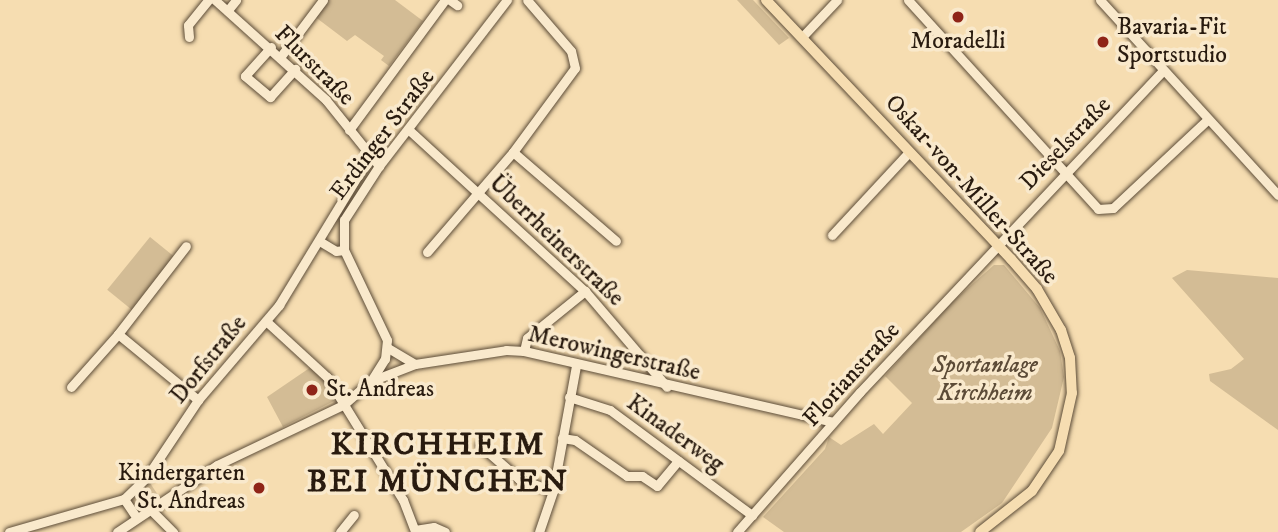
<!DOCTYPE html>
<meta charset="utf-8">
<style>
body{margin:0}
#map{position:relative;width:1278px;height:532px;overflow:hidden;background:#f6ddb1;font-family:"IM FELL DW Pica",serif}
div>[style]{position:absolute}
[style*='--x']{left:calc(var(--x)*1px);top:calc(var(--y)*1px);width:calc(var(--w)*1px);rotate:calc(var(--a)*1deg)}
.green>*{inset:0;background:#d3bc95;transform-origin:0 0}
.roads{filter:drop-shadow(0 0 2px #5c4c38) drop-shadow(0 0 2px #5c4c38)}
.minor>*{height:9px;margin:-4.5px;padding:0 4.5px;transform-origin:4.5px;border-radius:4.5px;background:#f9e9cc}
.major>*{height:10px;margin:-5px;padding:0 5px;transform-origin:5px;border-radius:5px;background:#f6ddb1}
.dots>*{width:19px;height:19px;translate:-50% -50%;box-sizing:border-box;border:4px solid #f9e9cc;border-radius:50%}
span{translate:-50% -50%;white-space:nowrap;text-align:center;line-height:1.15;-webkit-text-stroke:7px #f9e9cc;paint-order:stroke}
.poi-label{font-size:24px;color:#291b0f}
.left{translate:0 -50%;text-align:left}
.right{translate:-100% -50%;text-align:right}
.street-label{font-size:24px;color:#291b0f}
.park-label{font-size:24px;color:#5c4b37;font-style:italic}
.district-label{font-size:32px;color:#291b0f;font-weight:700;letter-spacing:2px}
</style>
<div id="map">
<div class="green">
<i style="clip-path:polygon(327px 0,395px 0,423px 21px,389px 66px,381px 60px,384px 56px,355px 35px,347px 41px,314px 16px)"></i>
<i style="clip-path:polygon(737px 0,753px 0,789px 38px,779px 45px)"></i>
<i style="left:150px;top:237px;width:32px;height:68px;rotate:39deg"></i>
<i style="clip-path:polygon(994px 265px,1004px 265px,1040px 308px,1060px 351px,1064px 377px,1052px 428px,1002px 503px,961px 532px,784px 532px,763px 517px,825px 449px,829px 437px,841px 445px,874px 424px,883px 434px,912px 403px,885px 376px,950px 304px)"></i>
<i style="clip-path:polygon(1187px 270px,1278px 278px,1278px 430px,1210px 381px,1209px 374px,1231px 369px,1244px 359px,1172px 278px)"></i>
<i style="clip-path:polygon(311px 367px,326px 382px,334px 401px,283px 427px,267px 397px)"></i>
<i style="clip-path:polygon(148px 480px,160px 498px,134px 509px,130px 497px)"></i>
</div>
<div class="roads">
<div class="minor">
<i style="--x:215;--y:0;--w:149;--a:42"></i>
<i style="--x:326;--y:100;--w:85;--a:51.2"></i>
<i style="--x:450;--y:0;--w:9;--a:36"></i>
<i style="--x:908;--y:0;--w:282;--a:47.7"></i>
<i style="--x:1098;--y:209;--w:15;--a:-4"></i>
<i style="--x:1113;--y:208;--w:129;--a:-43.1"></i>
<i style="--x:1100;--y:0;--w:264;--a:47.6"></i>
<i style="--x:228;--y:10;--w:13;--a:-51"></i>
<i style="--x:189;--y:37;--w:12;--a:-95"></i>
<i style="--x:188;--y:25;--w:32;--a:-51"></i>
<i style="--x:802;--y:37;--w:51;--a:-46.6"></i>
<i style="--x:271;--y:47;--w:39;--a:132"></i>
<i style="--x:245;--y:76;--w:33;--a:40"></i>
<i style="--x:270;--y:97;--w:38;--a:-48"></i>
<i style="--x:281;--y:56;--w:70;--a:-53.1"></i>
<i style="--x:349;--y:130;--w:162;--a:-53.6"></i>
<i style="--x:409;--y:130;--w:239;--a:42.5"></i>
<i style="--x:585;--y:291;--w:126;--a:49.5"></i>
<i style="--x:513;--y:152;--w:136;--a:40.8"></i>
<i style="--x:832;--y:235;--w:113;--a:-47.1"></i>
<i style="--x:321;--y:242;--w:17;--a:31"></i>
<i style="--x:336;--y:251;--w:8;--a:-7"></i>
<i style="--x:427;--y:252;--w:132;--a:-49.3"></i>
<i style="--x:513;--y:152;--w:104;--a:-53.6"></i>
<i style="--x:575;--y:68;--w:17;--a:-103"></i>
<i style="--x:571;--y:51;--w:67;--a:-130.8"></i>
<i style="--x:266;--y:321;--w:83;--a:42.6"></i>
<i style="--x:327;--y:377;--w:145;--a:58.3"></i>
<i style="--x:403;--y:500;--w:34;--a:69"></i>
<i style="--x:118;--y:334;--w:111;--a:-52.3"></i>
<i style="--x:388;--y:348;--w:31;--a:31"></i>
<i style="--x:415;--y:364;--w:92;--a:-8.7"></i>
<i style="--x:506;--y:350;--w:18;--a:3"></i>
<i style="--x:524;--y:351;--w:317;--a:12.9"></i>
<i style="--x:524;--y:351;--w:13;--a:-77"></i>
<i style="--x:527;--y:338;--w:75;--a:-39"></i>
<i style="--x:371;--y:381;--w:47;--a:-21.1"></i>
<i style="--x:71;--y:387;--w:71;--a:-48.4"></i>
<i style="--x:118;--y:334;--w:104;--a:39.5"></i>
<i style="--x:569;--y:397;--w:43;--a:17.6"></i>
<i style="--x:610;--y:410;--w:177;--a:36.5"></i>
<i style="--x:562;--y:438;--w:13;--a:9"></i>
<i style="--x:575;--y:440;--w:63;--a:34.7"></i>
<i style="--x:627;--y:476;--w:15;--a:0"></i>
<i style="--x:642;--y:476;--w:18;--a:34"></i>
<i style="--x:657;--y:486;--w:33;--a:-50"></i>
<i style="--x:480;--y:445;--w:52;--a:41.1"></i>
<i style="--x:519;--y:479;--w:36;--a:19"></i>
<i style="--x:124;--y:499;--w:30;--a:-44"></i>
<i style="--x:146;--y:478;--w:94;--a:-56.3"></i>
<i style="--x:198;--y:400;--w:125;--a:-49.5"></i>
<i style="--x:279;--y:305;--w:173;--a:-58.7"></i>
<i style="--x:150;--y:509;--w:33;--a:45"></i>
<i style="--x:415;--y:530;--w:19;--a:-9"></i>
<i style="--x:434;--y:527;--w:12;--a:24"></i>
<i style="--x:9;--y:532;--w:120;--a:-16"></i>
<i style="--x:124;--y:499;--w:22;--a:56"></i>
<i style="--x:117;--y:532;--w:120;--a:-33.8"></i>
<i style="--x:217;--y:465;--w:140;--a:-25.5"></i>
<i style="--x:343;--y:405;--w:37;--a:-41"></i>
<i style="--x:371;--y:381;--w:26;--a:-58"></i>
<i style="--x:385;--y:359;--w:19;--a:-84"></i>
<i style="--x:387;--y:340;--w:100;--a:-115.5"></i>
<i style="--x:344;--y:250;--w:30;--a:-90"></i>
<i style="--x:344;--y:220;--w:64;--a:-57.1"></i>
<i style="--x:379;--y:166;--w:210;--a:-52.4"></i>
<i style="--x:340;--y:532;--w:22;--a:-51"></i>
<i style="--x:539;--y:532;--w:43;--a:-71.1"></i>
<i style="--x:553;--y:491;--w:127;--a:-79.6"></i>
<i style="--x:737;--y:532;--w:186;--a:-48.7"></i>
<i style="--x:860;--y:392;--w:442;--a:-46.7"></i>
</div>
<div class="major">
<i style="--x:766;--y:0;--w:357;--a:46.6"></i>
<i style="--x:1011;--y:259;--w:40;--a:49"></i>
<i style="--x:1037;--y:289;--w:48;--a:59.7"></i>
<i style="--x:1061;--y:330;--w:29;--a:72"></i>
<i style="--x:1070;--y:358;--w:35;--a:87"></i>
<i style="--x:1072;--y:393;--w:59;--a:102.6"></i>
<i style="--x:1059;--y:451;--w:48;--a:124"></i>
<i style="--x:1032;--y:491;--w:66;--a:141.7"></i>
</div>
</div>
<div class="dots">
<i style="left:958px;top:17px;background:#8f2418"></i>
<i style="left:1103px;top:42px;background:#8f2418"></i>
<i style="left:312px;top:390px;background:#8f2418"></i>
<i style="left:259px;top:488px;background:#8f2418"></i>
</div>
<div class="poi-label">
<span class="left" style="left:1117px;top:42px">Bavaria-Fit<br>Sportstudio</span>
<span style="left:958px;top:42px">Moradelli</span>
<span class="left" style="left:326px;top:390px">St. Andreas</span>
<span class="right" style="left:245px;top:488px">Kindergarten<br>St. Andreas</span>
</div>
<div class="street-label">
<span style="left:314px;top:66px;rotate:45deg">Flurstraße</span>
<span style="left:383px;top:135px;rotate:-53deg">Erdinger Straße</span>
<span style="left:1066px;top:144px;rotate:-46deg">Dieselstraße</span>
<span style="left:971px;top:190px;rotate:48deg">Oskar-von-Miller-Straße</span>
<span style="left:556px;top:241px;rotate:44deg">Überrheinerstraße</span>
<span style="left:614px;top:354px;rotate:13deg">Merowingerstraße</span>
<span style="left:209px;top:360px;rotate:-51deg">Dorfstraße</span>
<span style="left:852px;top:375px;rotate:-48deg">Florianstraße</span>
<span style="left:675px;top:434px;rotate:36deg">Kinaderweg</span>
</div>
<div class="park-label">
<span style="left:985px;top:380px">Sportanlage<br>Kirchheim</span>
</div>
<div class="district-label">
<span style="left:438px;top:464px">KIRCHHEIM<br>BEI MÜNCHEN</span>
</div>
</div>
